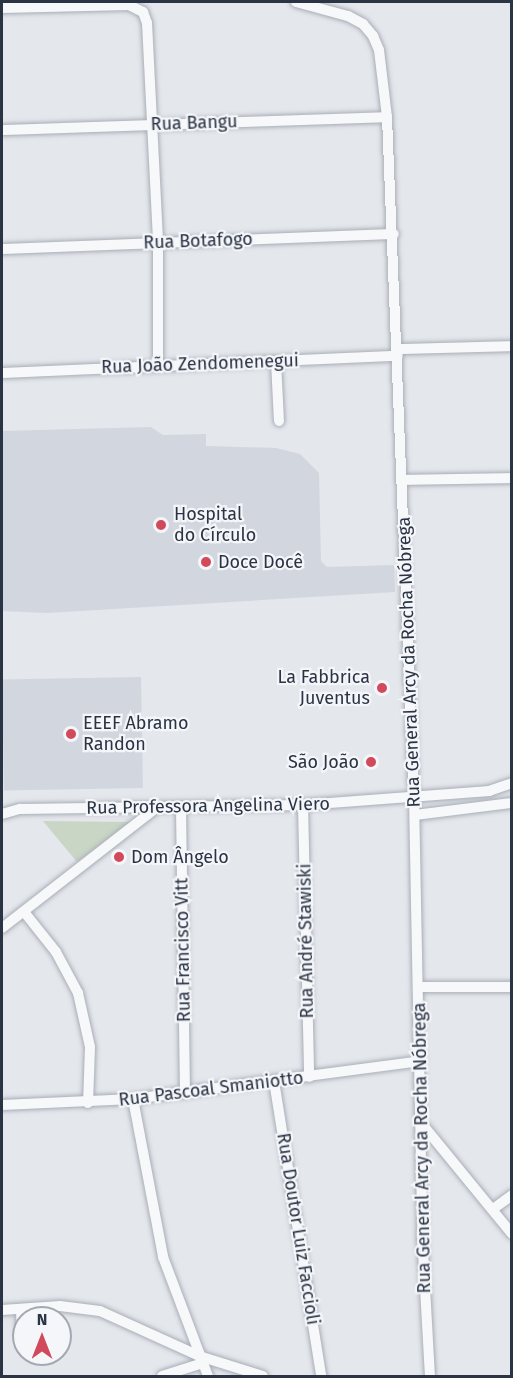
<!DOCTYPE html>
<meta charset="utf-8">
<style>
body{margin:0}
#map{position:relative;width:513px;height:1378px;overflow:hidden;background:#e4e7ec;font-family:"Fira Sans",sans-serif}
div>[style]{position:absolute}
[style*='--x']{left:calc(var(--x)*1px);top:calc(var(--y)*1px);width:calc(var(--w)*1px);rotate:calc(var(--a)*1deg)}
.built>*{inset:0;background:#d2d6de;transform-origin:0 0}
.green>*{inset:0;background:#c9d6c5}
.roads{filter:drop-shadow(0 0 2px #a9aeb7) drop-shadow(0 0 2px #a9aeb7)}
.street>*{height:10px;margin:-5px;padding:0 5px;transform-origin:5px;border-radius:5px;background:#f7f8fa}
.dots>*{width:16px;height:16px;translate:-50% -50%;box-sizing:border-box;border:3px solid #f4f6f9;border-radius:50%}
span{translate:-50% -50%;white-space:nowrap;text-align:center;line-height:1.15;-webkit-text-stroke:4.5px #f4f6f9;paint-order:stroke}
.street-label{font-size:18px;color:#2b3445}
.poi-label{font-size:18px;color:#2b3445}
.left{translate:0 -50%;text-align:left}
.right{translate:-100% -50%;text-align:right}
.frame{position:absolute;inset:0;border:3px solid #2b3445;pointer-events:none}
.north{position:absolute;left:12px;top:1306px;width:60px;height:60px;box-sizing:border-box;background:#f4f6f9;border:2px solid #a4a8b1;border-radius:50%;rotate:0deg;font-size:16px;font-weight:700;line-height:24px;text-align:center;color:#2b3445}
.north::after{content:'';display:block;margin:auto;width:21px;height:27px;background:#d1495b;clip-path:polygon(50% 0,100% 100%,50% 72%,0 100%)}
</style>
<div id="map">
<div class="built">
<i style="clip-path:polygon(151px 427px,163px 435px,206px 434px,206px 446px,276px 448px,300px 454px,319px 473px,321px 561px,327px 567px,394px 565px,395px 592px,47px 613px,2px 611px,2px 431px)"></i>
<i style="left:141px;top:677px;width:111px;height:139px;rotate:89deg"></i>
</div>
<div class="green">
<i style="clip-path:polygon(43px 821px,130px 822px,77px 862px)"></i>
</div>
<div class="roads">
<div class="street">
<i style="--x:296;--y:2;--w:54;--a:15.1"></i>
<i style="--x:348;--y:16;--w:17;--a:28"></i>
<i style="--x:363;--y:24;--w:16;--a:50"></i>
<i style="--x:373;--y:36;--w:15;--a:67"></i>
<i style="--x:379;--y:50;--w:67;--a:83.2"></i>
<i style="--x:387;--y:117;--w:682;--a:87.73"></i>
<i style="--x:414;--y:798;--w:436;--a:88.9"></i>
<i style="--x:422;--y:1234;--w:142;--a:86.8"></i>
<i style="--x:2;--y:8;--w:127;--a:-1.4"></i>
<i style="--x:129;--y:5;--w:16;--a:27"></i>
<i style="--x:143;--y:12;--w:12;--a:70"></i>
<i style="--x:147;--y:23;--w:220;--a:87.1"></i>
<i style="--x:158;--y:243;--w:121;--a:90"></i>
<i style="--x:2;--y:130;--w:385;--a:-1.9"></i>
<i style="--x:2;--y:249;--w:392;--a:-2.2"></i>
<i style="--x:398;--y:349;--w:114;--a:-1.5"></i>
<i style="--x:276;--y:362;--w:59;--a:87.1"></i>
<i style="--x:2;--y:373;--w:396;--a:-2.5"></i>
<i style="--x:402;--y:480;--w:110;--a:-1"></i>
<i style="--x:303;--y:805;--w:272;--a:88.7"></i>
<i style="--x:181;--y:807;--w:286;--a:89.2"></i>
<i style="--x:2;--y:814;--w:19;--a:-16"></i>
<i style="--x:20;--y:809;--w:283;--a:-0.8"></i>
<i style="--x:303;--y:805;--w:187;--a:-4.3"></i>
<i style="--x:489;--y:791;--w:24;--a:-19"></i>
<i style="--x:415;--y:815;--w:98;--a:-7.1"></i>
<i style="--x:25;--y:913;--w:50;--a:51.5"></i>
<i style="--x:56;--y:952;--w:47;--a:61.8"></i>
<i style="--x:78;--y:993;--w:55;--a:77.5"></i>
<i style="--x:90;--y:1047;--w:56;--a:92"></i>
<i style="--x:2;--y:928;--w:195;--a:-37.9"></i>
<i style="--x:418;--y:987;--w:94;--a:0"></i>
<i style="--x:274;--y:1081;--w:299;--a:80.9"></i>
<i style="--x:133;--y:1099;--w:161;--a:79.2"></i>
<i style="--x:163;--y:1257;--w:127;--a:69.3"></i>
<i style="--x:2;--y:1105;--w:131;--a:-2.6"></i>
<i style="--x:133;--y:1099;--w:290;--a:-7.5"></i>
<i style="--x:422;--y:1124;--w:142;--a:50.7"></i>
<i style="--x:493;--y:1209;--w:24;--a:-36"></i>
<i style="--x:21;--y:1309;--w:26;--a:88"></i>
<i style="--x:2;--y:1310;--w:58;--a:-3.9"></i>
<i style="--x:60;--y:1306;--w:40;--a:7.1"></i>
<i style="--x:100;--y:1311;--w:109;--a:24.4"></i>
<i style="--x:199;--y:1356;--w:67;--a:17.4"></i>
<i style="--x:162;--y:1376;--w:43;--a:-17.6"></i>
</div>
</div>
<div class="dots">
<i style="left:161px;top:525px;background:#d1495b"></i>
<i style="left:206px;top:562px;background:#d1495b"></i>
<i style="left:382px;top:688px;background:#d1495b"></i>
<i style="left:71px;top:734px;background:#d1495b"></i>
<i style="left:371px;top:762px;background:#d1495b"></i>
<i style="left:119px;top:857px;background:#d1495b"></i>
</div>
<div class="street-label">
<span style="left:194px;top:123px;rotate:-2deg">Rua Bangu</span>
<span style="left:198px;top:241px;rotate:-2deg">Rua Botafogo</span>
<span style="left:200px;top:364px;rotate:-2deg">Rua João Zendomenegui</span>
<span style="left:409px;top:662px;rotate:-92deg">Rua General Arcy da Rocha Nóbrega</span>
<span style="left:208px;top:806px;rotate:-1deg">Rua Professora Angelina Viero</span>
<span style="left:306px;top:941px;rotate:-91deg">Rua André Stawiski</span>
<span style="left:183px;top:950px;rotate:-91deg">Rua Francisco Vitt</span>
<span style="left:211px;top:1089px;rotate:-7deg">Rua Pascoal Smaniotto</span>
<span style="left:422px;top:1148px;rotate:-91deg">Rua General Arcy da Rocha Nóbrega</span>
<span style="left:298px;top:1229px;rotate:81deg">Rua Doutor Luiz Faccioli</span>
</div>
<div class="poi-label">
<span class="left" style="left:174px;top:525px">Hospital<br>do Círculo</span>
<span class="left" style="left:218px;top:562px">Doce Docê</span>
<span class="right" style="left:370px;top:688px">La Fabbrica<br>Juventus</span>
<span class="left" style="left:83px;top:734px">EEEF Abramo<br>Randon</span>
<span class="right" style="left:359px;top:762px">São João</span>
<span class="left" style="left:131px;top:857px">Dom Ângelo</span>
</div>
<div class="frame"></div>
<div class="north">N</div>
</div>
